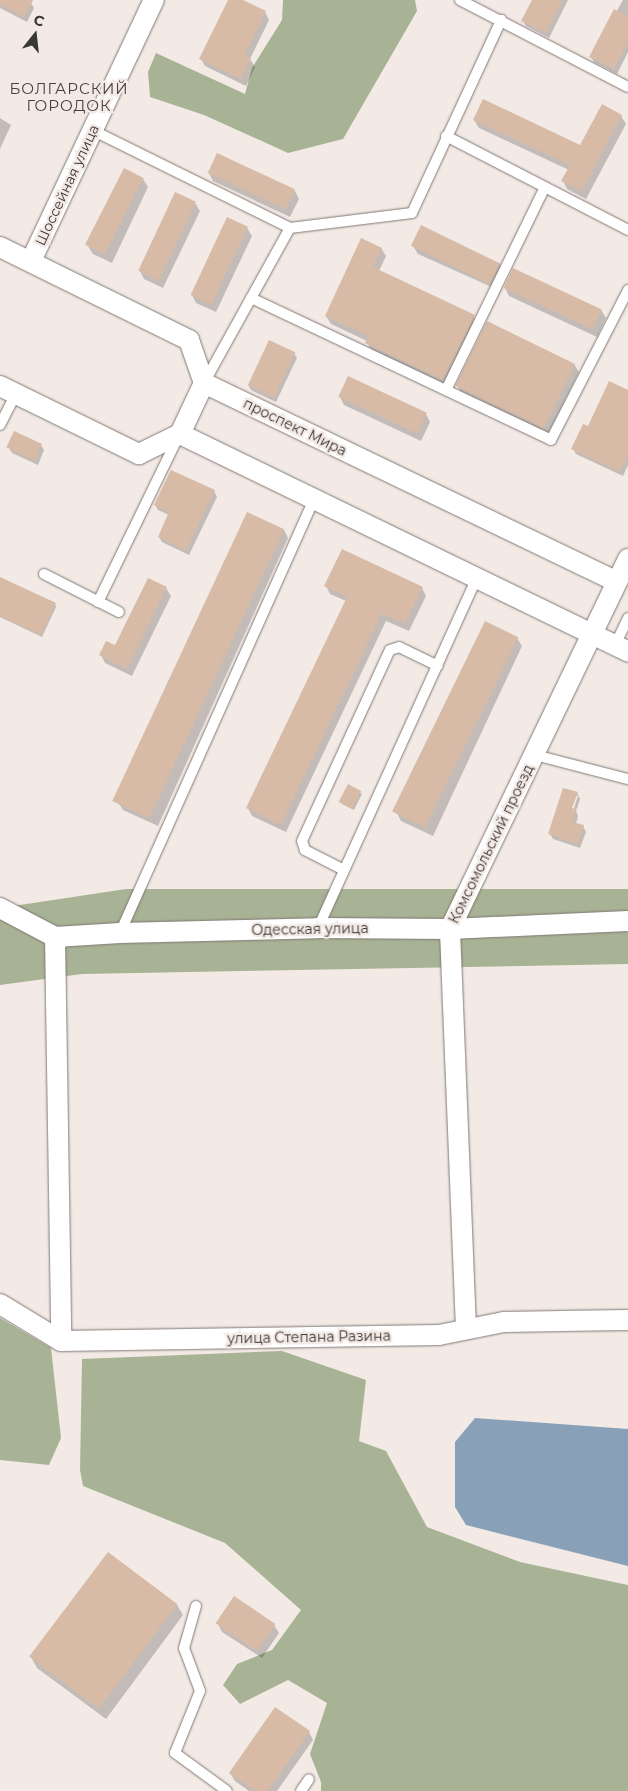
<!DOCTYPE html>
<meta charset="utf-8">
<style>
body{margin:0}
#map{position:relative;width:628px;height:1791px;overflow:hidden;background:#f3eae5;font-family:Montserrat,sans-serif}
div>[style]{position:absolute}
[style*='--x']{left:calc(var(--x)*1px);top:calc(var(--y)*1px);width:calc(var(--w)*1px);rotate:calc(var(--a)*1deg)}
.forest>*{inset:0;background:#a8b395}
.water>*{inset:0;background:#89a1b8}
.shadow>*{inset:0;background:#0003}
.building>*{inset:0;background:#d7bba6;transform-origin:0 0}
.roads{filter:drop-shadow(0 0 1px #817875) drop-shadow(0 0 1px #817875)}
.lane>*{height:10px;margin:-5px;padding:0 5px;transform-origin:5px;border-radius:5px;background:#fff}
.street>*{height:20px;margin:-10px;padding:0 10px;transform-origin:10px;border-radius:10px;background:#fff}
span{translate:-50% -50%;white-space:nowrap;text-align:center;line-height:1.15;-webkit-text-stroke:4.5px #f3eae5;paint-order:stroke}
.street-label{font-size:14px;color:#3b3735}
.neighbourhood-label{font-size:15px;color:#48403d;letter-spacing:1px}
.north{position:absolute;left:10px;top:10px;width:50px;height:50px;-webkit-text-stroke:4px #f3eae5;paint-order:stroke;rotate:16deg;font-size:14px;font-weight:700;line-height:20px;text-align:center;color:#3b3735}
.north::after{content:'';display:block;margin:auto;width:18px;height:22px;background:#3b3735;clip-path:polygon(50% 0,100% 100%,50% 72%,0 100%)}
</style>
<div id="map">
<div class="forest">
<i style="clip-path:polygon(283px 0,415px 0,417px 11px,343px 139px,288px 153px,204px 115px,150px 97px,148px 72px,156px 53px,245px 94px,252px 68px,282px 20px)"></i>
<i style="clip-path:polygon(126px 889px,628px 889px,628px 964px,82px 974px,0 985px,0 908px)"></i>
<i style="clip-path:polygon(0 1318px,51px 1348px,61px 1438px,49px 1465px,0 1460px)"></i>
<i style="clip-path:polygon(282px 1351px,366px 1380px,359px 1441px,386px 1451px,427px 1527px,520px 1562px,628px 1585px,628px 1791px,321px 1791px,321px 1782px,310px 1754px,327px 1703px,288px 1680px,240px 1704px,223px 1685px,237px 1664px,272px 1650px,301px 1610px,225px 1543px,83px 1486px,80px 1470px,82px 1359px)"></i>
</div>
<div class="water">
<i style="clip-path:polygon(475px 1418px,628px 1429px,628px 1566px,466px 1525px,455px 1507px,455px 1442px)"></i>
</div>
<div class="shadow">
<i style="clip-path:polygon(0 0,26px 0,31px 3px,34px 8px,27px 22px,0 8px)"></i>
<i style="clip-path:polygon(229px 0,241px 0,265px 12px,269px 20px,250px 59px,255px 67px,246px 86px,205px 66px,201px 59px)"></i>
<i style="clip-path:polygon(533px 0,568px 0,549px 38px,526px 26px,523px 21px)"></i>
<i style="clip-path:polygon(623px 0,628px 0,628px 52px,617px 74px,594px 62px,591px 57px)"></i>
<i style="clip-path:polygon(621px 116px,626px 124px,586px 199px,567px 189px,563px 181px,569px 170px,479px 128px,474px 120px,581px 147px)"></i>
<i style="clip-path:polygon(0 118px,11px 125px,0 149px)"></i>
<i style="clip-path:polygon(209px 173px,295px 191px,299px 199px,290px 217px,213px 181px)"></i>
<i style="clip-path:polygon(143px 179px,148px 187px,112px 263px,93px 254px,88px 246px)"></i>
<i style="clip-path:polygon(195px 203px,200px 211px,163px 288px,144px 279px,140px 271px)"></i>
<i style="clip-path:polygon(247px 228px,252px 236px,216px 312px,196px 303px,192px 295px)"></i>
<i style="clip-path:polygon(413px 246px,500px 264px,504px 272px,496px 289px,418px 254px)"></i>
<i style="clip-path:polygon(381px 248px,386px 256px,379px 271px,473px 316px,478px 324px,448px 387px,371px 351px,367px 341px,331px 324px,326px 316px)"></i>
<i style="clip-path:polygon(505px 288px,601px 310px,606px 318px,597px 337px,509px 296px)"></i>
<i style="clip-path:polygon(294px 353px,297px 358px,276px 402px,251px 390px,248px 385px)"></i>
<i style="clip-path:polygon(574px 364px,579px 372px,548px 434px,462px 393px,457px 386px)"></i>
<i style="clip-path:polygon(628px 391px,628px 465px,623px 476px,576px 454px,573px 449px,589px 428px)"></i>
<i style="clip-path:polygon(340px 397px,426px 414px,430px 422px,421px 441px,344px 405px)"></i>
<i style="clip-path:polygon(41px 445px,44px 450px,38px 465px,12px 453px,9px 448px)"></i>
<i style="clip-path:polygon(214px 491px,217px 497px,189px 555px,162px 542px,159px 537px,169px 515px,158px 510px,155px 505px)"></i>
<i style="clip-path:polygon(248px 514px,284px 530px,288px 538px,158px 826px,123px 810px,118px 802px)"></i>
<i style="clip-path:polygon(0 579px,55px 604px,56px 607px,42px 637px,0 617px)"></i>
<i style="clip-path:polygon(326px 586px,422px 588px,426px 596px,409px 631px,386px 621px,286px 832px,252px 816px,248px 808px,346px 601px,330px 594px)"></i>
<i style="clip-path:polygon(166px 588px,171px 596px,132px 676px,105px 663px,101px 655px,116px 647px)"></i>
<i style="clip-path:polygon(517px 638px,522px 646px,433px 836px,401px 821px,397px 813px)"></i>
<i style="clip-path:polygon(evenodd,564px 789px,577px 793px,580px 799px,576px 811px,578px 816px,576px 824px,583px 826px,586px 832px,580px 848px,553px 839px,550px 834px,564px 789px,575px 796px,578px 796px,572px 814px,569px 814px,575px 796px)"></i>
<i style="clip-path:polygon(360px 792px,362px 794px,354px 810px,342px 804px,341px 802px)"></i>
<i style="clip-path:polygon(177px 1605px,183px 1615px,106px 1719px,37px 1668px,31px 1657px)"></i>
<i style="clip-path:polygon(218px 1624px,274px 1625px,279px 1633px,262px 1658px,222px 1632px)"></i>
<i style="clip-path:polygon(309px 1732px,313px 1740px,277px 1791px,249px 1791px,235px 1781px,230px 1773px)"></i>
</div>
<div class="building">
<i style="clip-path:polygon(0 0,33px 0,24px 17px,0 5px)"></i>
<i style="clip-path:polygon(228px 0,243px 0,266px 11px,245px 54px,251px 58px,241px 79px,199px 59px)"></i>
<i style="clip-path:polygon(532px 0,563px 0,546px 33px,521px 21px)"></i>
<i style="clip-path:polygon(614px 9px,628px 16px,628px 42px,614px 69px,589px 57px)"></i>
<i style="clip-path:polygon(483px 99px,580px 145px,602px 104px,622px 115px,582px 191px,561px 181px,570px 165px,473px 120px)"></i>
<i style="left:217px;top:153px;width:86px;height:22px;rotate:25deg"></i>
<i style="left:124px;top:168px;width:22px;height:86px;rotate:27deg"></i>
<i style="left:175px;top:192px;width:23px;height:87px;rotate:25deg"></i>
<i style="left:227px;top:217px;width:23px;height:86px;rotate:25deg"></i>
<i style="left:421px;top:225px;width:88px;height:23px;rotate:26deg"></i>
<i style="clip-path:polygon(361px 238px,382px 248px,373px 267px,475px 315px,443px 380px,365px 343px,368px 336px,325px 316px)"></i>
<i style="left:513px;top:268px;width:98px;height:22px;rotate:25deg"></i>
<i style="left:487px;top:321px;width:98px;height:72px;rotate:26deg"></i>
<i style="left:269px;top:340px;width:29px;height:50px;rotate:25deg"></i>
<i style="left:348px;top:376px;width:87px;height:23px;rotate:25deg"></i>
<i style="clip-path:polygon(609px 381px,628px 390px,628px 455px,620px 472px,571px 449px,583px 424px,588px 426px)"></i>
<i style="left:14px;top:431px;width:31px;height:18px;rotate:25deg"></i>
<i style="clip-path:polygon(171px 470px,215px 490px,186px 551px,158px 537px,169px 512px,154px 505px)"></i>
<i style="left:247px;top:512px;width:41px;height:319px;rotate:25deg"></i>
<i style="clip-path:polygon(342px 549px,423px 587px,405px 624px,382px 613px,281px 825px,246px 808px,347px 597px,324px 586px)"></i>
<i style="clip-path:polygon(0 577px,56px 603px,41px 635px,0 616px)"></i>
<i style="clip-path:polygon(148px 578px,167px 587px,127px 669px,99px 655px,106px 641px,115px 645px)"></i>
<i style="left:485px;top:621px;width:37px;height:212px;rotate:26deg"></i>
<i style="left:348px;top:784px;width:15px;height:20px;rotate:28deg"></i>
<i style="clip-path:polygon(563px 788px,578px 792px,572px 808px,576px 810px,572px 822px,584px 825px,578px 844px,548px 834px)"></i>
<i style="left:108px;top:1552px;width:87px;height:131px;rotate:37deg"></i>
<i style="left:234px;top:1596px;width:50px;height:33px;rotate:34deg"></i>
<i style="clip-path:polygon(275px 1707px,310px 1731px,268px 1791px,255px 1791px,229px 1773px)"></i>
</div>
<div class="roads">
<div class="lane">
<i style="--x:460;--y:0;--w:189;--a:27.4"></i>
<i style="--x:92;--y:130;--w:221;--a:26.3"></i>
<i style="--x:290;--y:228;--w:123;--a:-7"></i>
<i style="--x:412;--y:213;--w:213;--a:-65.2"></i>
<i style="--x:446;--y:136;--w:205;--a:27.3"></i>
<i style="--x:251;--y:298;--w:332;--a:25.3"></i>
<i style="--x:551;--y:440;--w:169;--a:-62.8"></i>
<i style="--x:204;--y:383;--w:177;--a:-61"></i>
<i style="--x:446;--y:390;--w:224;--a:-64"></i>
<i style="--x:0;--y:425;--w:35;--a:-63"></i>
<i style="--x:44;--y:574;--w:84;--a:26.9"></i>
<i style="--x:98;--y:602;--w:183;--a:-64.1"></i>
<i style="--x:615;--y:645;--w:30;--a:-64"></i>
<i style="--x:535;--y:755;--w:96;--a:14.5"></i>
<i style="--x:344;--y:870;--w:44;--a:-152.9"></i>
<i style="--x:305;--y:850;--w:9;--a:-108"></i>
<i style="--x:302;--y:841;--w:210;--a:-65.3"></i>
<i style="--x:390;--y:650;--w:9;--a:-18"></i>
<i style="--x:399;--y:647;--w:43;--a:26"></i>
<i style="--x:318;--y:928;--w:384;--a:-65.6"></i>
<i style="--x:120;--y:933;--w:475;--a:-65.9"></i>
<i style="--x:196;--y:1606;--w:44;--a:105.9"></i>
<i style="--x:184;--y:1648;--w:46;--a:69.6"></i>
<i style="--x:200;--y:1691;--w:67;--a:112"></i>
<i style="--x:175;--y:1753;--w:64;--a:36.2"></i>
<i style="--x:301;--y:1791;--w:14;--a:-56"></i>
</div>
<div class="street">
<i style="--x:0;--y:247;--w:211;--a:26.2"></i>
<i style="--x:189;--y:340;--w:46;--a:70.8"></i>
<i style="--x:204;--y:383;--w:458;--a:25.7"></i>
<i style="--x:31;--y:261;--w:289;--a:-64.8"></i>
<i style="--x:0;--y:386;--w:155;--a:26.1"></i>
<i style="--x:139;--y:454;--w:46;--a:-26"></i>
<i style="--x:180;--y:434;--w:498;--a:25.9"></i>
<i style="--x:180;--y:434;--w:56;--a:-64.8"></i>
<i style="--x:0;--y:908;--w:62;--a:27.8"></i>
<i style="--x:55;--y:937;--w:65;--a:-3.5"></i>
<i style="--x:120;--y:933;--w:198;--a:-1.4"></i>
<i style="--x:318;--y:928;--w:132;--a:0.4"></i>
<i style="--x:450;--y:929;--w:178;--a:-2.6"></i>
<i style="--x:55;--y:937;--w:404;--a:89.1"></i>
<i style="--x:0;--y:1304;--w:71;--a:31.2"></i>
<i style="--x:61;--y:1341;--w:378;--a:-0.9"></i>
<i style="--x:439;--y:1335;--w:66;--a:-11.3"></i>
<i style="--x:504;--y:1322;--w:124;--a:-0.9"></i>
<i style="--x:466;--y:1329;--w:400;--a:-92.3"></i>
<i style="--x:450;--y:929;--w:411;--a:-64.3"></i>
</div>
</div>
<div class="street-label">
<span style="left:67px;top:185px;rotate:-65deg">Шоссейная улица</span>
<span style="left:295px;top:427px;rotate:26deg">проспект Мира</span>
<span style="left:491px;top:844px;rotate:-64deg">Комсомольский проезд</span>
<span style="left:310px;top:929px;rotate:-1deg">Одесская улица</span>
<span style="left:309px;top:1337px;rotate:-1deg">улица Степана Разина</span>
</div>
<div class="neighbourhood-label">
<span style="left:69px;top:97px">БОЛГАРСКИЙ<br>ГОРОДОК</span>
</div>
<div class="north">С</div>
</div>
